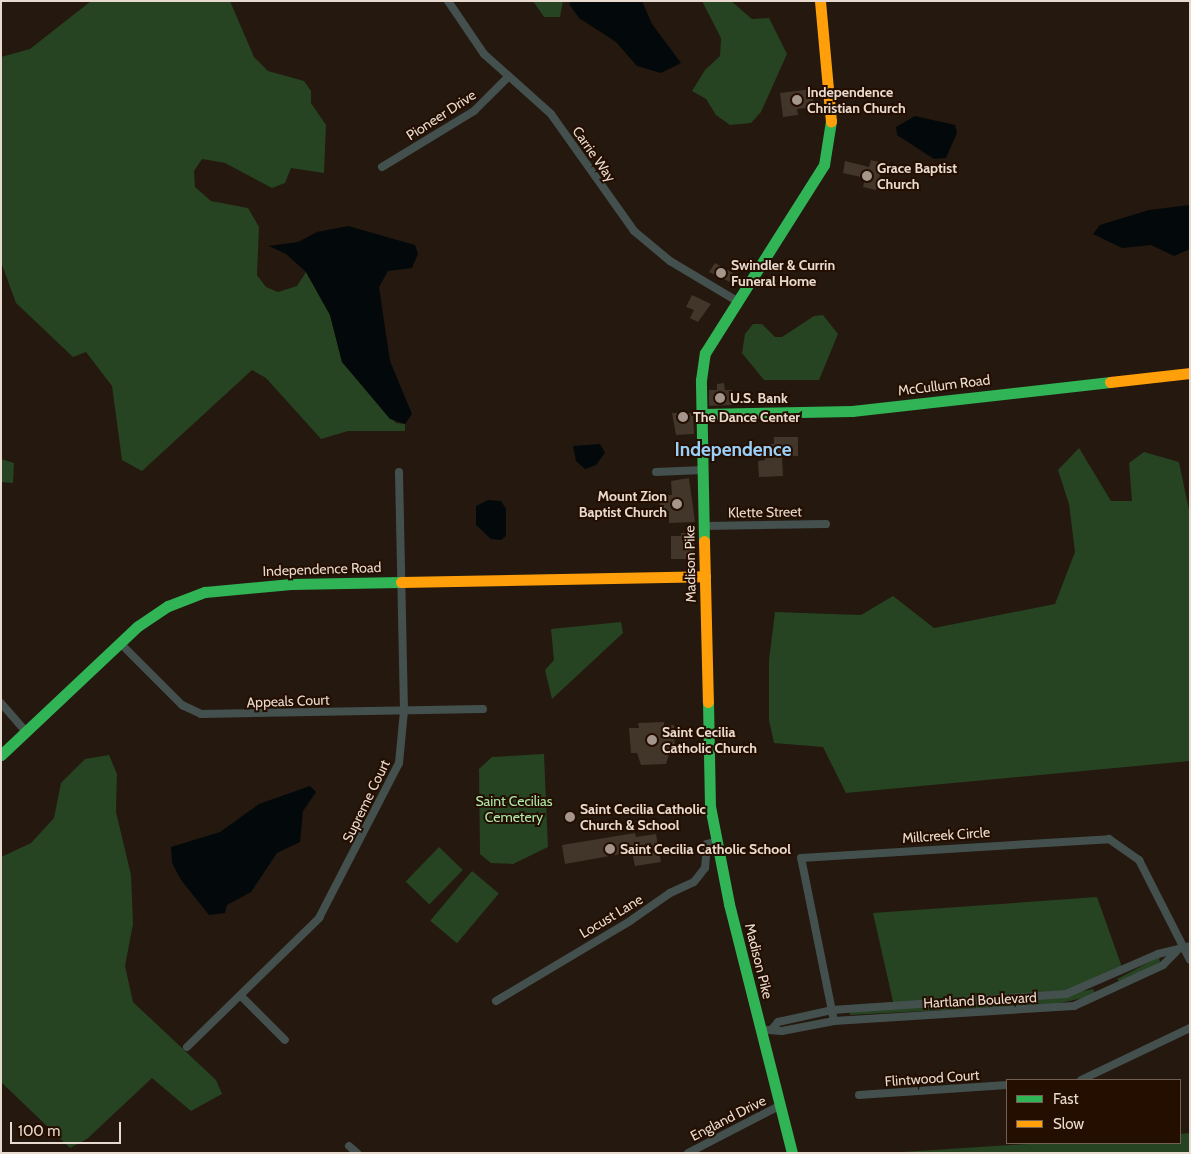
<!DOCTYPE html>
<style>
body{margin:0}
#map{position:relative;width:1191px;height:1154px;overflow:hidden;background:#24180f;font-family:Cabin,sans-serif}
div>[style]{position:absolute}
[style*='--x']{left:calc(var(--x)*1px);top:calc(var(--y)*1px);width:calc(var(--w)*1px);rotate:calc(var(--a)*1deg)}
.green>*{inset:0;background:#264322;transform-origin:0 0}
.water>*{inset:0;background:#03090a}
.building>*{inset:0;background:#423529}
.street>*{height:8px;margin:-4px;padding:0 4px;transform-origin:4px;border-radius:4px;background:#43504d}
.fast>*{height:11px;margin:-5.5px;padding:0 5.5px;transform-origin:5.5px;border-radius:5.5px;background:#30b455}
.slow>*{height:11px;margin:-5.5px;padding:0 5.5px;transform-origin:5.5px;border-radius:5.5px;background:#ff9f0a}
.dots>*{width:14px;height:14px;translate:-50% -50%;box-sizing:border-box;border:2px solid #230e00;border-radius:50%}
span{translate:-50% -50%;white-space:nowrap;text-align:center;line-height:1.15;-webkit-text-stroke:4px #230e00;paint-order:stroke}
.poi-label{font-size:14px;color:#e9dacf;font-weight:700}
.left{translate:0 -50%;text-align:left}
.right{translate:-100% -50%;text-align:right}
.street-label{font-size:14px;color:#e9dacf}
.park-label{font-size:14px;color:#ace9a8}
.district-label{font-size:19px;color:#9acff8;font-weight:700}
.frame{position:absolute;inset:0;border:2px solid #e9dacf;pointer-events:none}
.legend{position:absolute;left:1006px;top:1079px;width:175px;height:65px;box-sizing:border-box;background:#230e00;border:1px solid #726053;margin:0;padding:6px 9px;list-style:none;font-size:15px;color:#e9dacf}
.legend li{display:flex;align-items:center;gap:10px;height:25px}
.legend b{width:25px;border:1px solid #726053}
.scale{position:absolute;left:10px;top:1122px;width:111px;height:22px;box-sizing:border-box;border:2px solid #e9dacf;border-top:0;padding-left:6px;font-size:15px;line-height:18px;white-space:nowrap;color:#e9dacf;-webkit-text-stroke:4px #230e00;paint-order:stroke}
</style>
<div id="map">
<div class="green">
<i style="clip-path:polygon(91px 1px,230px 1px,254px 57px,268px 71px,304px 81px,311px 91px,311px 103px,326px 125px,324px 173px,291px 168px,285px 183px,272px 188px,225px 163px,202px 159px,194px 171px,195px 187px,211px 201px,248px 208px,259px 227px,257px 275px,266px 287px,278px 292px,297px 286px,306px 272px,330px 315px,342px 362px,396px 423px,405px 424px,405px 431px,348px 431px,321px 439px,266px 378px,252px 370px,142px 471px,122px 460px,112px 386px,86px 352px,73px 357px,16px 303px,1px 262px,1px 57px,30px 49px)"></i>
<i style="clip-path:polygon(533px 1px,563px 1px,560px 17px,544px 17px)"></i>
<i style="clip-path:polygon(702px 1px,731px 1px,752px 19px,769px 18px,787px 54px,761px 112px,751px 123px,730px 125px,716px 115px,706px 99px,692px 91px,705px 70px,720px 56px,721px 38px)"></i>
<i style="clip-path:polygon(823px 315px,838px 334px,819px 380px,764px 380px,742px 353px,745px 334px,753px 324px,762px 324px,775px 337px,782px 337px,814px 316px)"></i>
<i style="clip-path:polygon(1079px 448px,1111px 501px,1132px 501px,1129px 463px,1144px 452px,1179px 462px,1190px 515px,1190px 761px,846px 793px,823px 747px,774px 743px,769px 720px,769px 660px,775px 612px,861px 615px,893px 596px,934px 628px,1055px 604px,1075px 552px,1069px 504px,1058px 470px)"></i>
<i style="clip-path:polygon(1px 459px,14px 463px,13px 483px,1px 482px)"></i>
<i style="clip-path:polygon(621px 622px,623px 633px,552px 699px,545px 670px,554px 660px,551px 629px)"></i>
<i style="clip-path:polygon(544px 754px,548px 847px,513px 864px,491px 863px,480px 854px,479px 769px,492px 757px)"></i>
<i style="clip-path:polygon(109px 755px,117px 774px,116px 812px,131px 875px,133px 924px,125px 966px,133px 1002px,216px 1080px,222px 1094px,191px 1111px,152px 1078px,87px 1139px,70px 1148px,1px 1082px,1px 857px,31px 843px,54px 818px,61px 783px,85px 759px)"></i>
<i style="left:439px;top:847px;width:33px;height:48px;rotate:44deg"></i>
<i style="left:472px;top:871px;width:35px;height:65px;rotate:40deg"></i>
<i style="clip-path:polygon(1097px 897px,1123px 970px,1066px 994px,894px 1006px,873px 913px)"></i>
<i style="clip-path:polygon(1159px 957px,1160px 962px,1120px 982px,1117px 979px)"></i>
<i style="clip-path:polygon(1093px 989px,1095px 993px,1083px 998px,1055px 1004px,849px 1015px,852px 1011px,1044px 999px)"></i>
<i style="clip-path:polygon(1190px 1133px,1190px 1153px,887px 1153px,1043px 1143px,1180px 1143px,1180px 1134px)"></i>
</div>
<div class="water">
<i style="clip-path:polygon(572px 1px,642px 1px,652px 24px,681px 63px,661px 73px,637px 66px,616px 42px,579px 18px,569px 4px)"></i>
<i style="clip-path:polygon(915px 116px,955px 125px,957px 133px,946px 158px,934px 159px,897px 135px,896px 127px)"></i>
<i style="clip-path:polygon(1190px 205px,1190px 249px,1174px 256px,1151px 245px,1122px 248px,1093px 234px,1100px 225px,1149px 210px)"></i>
<i style="clip-path:polygon(348px 226px,415px 245px,418px 254px,412px 268px,388px 271px,379px 287px,390px 361px,412px 414px,405px 424px,390px 419px,342px 362px,330px 315px,306px 272px,286px 254px,269px 246px,298px 242px,317px 232px)"></i>
<i style="clip-path:polygon(600px 444px,605px 453px,596px 465px,585px 469px,576px 461px,573px 446px)"></i>
<i style="clip-path:polygon(488px 500px,501px 501px,506px 509px,506px 536px,501px 540px,491px 539px,476px 525px,476px 506px)"></i>
<i style="clip-path:polygon(310px 786px,316px 792px,303px 811px,300px 842px,277px 853px,251px 892px,227px 905px,225px 913px,209px 915px,181px 880px,172px 863px,171px 847px,220px 832px,259px 804px)"></i>
</div>
<div class="building">
<i style="clip-path:polygon(812px 89px,814px 107px,797px 109px,798px 115px,783px 117px,780px 93px)"></i>
<i style="clip-path:polygon(871px 160px,883px 163px,876px 190px,863px 187px,865px 178px,843px 173px,845px 161px,869px 167px)"></i>
<i style="clip-path:polygon(715px 263px,733px 273px,730px 282px,709px 272px)"></i>
<i style="clip-path:polygon(692px 295px,711px 304px,698px 322px,690px 318px,694px 310px,686px 307px)"></i>
<i style="clip-path:polygon(724px 383px,725px 390px,732px 390px,732px 405px,709px 406px,709px 390px,717px 390px,717px 384px)"></i>
<i style="clip-path:polygon(672px 413px,693px 413px,694px 434px,676px 435px)"></i>
<i style="clip-path:polygon(774px 437px,798px 437px,798px 456px,782px 456px,783px 476px,759px 477px,758px 461px,765px 460px,765px 444px,774px 444px)"></i>
<i style="clip-path:polygon(689px 478px,695px 522px,669px 523px,669px 511px,660px 511px,659px 495px,672px 495px,671px 481px)"></i>
<i style="clip-path:polygon(681px 533px,694px 533px,694px 559px,671px 559px,671px 536px,681px 536px)"></i>
<i style="clip-path:polygon(664px 722px,664px 726px,674px 725px,675px 751px,670px 751px,666px 764px,641px 765px,637px 753px,631px 753px,629px 728px,639px 728px,638px 723px)"></i>
<i style="clip-path:polygon(635px 833px,636px 837px,656px 834px,661px 862px,635px 866px,632px 852px,565px 864px,562px 845px)"></i>
</div>
<div class="street">
<i style="--x:448;--y:1;--w:64;--a:55.8"></i>
<i style="--x:484;--y:54;--w:90;--a:41.8"></i>
<i style="--x:551;--y:114;--w:143;--a:54.6"></i>
<i style="--x:634;--y:231;--w:47;--a:39.8"></i>
<i style="--x:670;--y:261;--w:78;--a:30.8"></i>
<i style="--x:382;--y:167;--w:108;--a:-31.3"></i>
<i style="--x:474;--y:111;--w:48;--a:-45"></i>
<i style="--x:656;--y:472;--w:47;--a:-2.4"></i>
<i style="--x:704;--y:526;--w:122;--a:-0.9"></i>
<i style="--x:120;--y:643;--w:88;--a:45"></i>
<i style="--x:182;--y:705;--w:21;--a:25"></i>
<i style="--x:201;--y:714;--w:282;--a:-1"></i>
<i style="--x:1;--y:703;--w:38;--a:49"></i>
<i style="--x:241;--y:996;--w:62;--a:45"></i>
<i style="--x:496;--y:1001;--w:156;--a:-30.8"></i>
<i style="--x:630;--y:921;--w:49;--a:-35"></i>
<i style="--x:670;--y:893;--w:26;--a:-25"></i>
<i style="--x:694;--y:882;--w:18;--a:-52"></i>
<i style="--x:705;--y:868;--w:24;--a:-85"></i>
<i style="--x:707;--y:844;--w:9;--a:-13"></i>
<i style="--x:834;--y:1021;--w:166;--a:-101.4"></i>
<i style="--x:801;--y:858;--w:309;--a:-3.5"></i>
<i style="--x:1109;--y:839;--w:37;--a:35"></i>
<i style="--x:1139;--y:860;--w:112;--a:63"></i>
<i style="--x:772;--y:1029;--w:9;--a:-49"></i>
<i style="--x:778;--y:1022;--w:55;--a:-12.5"></i>
<i style="--x:832;--y:1010;--w:235;--a:-3.9"></i>
<i style="--x:1066;--y:994;--w:100;--a:-23.5"></i>
<i style="--x:1158;--y:954;--w:33;--a:-14"></i>
<i style="--x:768;--y:1030;--w:14;--a:4"></i>
<i style="--x:782;--y:1031;--w:53;--a:-10.9"></i>
<i style="--x:834;--y:1021;--w:240;--a:-3.6"></i>
<i style="--x:1074;--y:1006;--w:98;--a:-24.7"></i>
<i style="--x:1163;--y:965;--w:18;--a:-45"></i>
<i style="--x:187;--y:1047;--w:185;--a:-44.3"></i>
<i style="--x:319;--y:918;--w:174;--a:-62.7"></i>
<i style="--x:399;--y:763;--w:52;--a:-84.5"></i>
<i style="--x:404;--y:711;--w:239;--a:-91.2"></i>
<i style="--x:1081;--y:1080;--w:121;--a:-25.5"></i>
<i style="--x:859;--y:1095;--w:148;--a:-3.9"></i>
<i style="--x:349;--y:1146;--w:11;--a:41"></i>
<i style="--x:688;--y:1153;--w:102;--a:-27.3"></i>
</div>
<div class="fast">
<i style="--x:702;--y:414;--w:150;--a:-1.1"></i>
<i style="--x:852;--y:411;--w:260;--a:-6.4"></i>
<i style="--x:704;--y:541;--w:161;--a:-91.1"></i>
<i style="--x:701;--y:380;--w:27;--a:-82"></i>
<i style="--x:705;--y:353;--w:222;--a:-57.7"></i>
<i style="--x:824;--y:165;--w:45;--a:-81"></i>
<i style="--x:708;--y:702;--w:104;--a:88.9"></i>
<i style="--x:710;--y:806;--w:100;--a:79"></i>
<i style="--x:729;--y:904;--w:257;--a:75.8"></i>
<i style="--x:1;--y:755;--w:188;--a:-43.3"></i>
<i style="--x:138;--y:626;--w:36;--a:-34"></i>
<i style="--x:168;--y:606;--w:40;--a:-21"></i>
<i style="--x:205;--y:592;--w:86;--a:-5.3"></i>
<i style="--x:291;--y:584;--w:110;--a:-1"></i>
</div>
<div class="slow">
<i style="--x:820;--y:1;--w:121;--a:84.8"></i>
<i style="--x:1110;--y:382;--w:81;--a:-6.4"></i>
<i style="--x:704;--y:541;--w:161;--a:88.6"></i>
<i style="--x:401;--y:582;--w:304;--a:-1.1"></i>
</div>
<div class="dots">
<i style="left:797px;top:100px;background:#a4968c"></i>
<i style="left:867px;top:176px;background:#a4968c"></i>
<i style="left:721px;top:273px;background:#a4968c"></i>
<i style="left:720px;top:398px;background:#a4968c"></i>
<i style="left:683px;top:417px;background:#a4968c"></i>
<i style="left:677px;top:504px;background:#a4968c"></i>
<i style="left:652px;top:740px;background:#a4968c"></i>
<i style="left:570px;top:817px;background:#a4968c"></i>
<i style="left:610px;top:849px;background:#a4968c"></i>
</div>
<div class="poi-label">
<span class="left" style="left:807px;top:100px">Independence<br>Christian Church</span>
<span class="left" style="left:877px;top:176px">Grace Baptist<br>Church</span>
<span class="left" style="left:731px;top:273px">Swindler &amp; Currin<br>Funeral Home</span>
<span class="left" style="left:730px;top:398px">U.S. Bank</span>
<span class="left" style="left:693px;top:417px">The Dance Center</span>
<span class="right" style="left:667px;top:504px">Mount Zion<br>Baptist Church</span>
<span class="left" style="left:662px;top:740px">Saint Cecilia<br>Catholic Church</span>
<span class="left" style="left:580px;top:817px">Saint Cecilia Catholic<br>Church &amp; School</span>
<span class="left" style="left:620px;top:849px">Saint Cecilia Catholic School</span>
</div>
<div class="street-label">
<span style="left:441px;top:115px;rotate:-33deg">Pioneer Drive</span>
<span style="left:594px;top:154px;rotate:55deg">Carrie Way</span>
<span style="left:944px;top:385px;rotate:-7deg">McCullum Road</span>
<span style="left:765px;top:512px;rotate:-1deg">Klette Street</span>
<span style="left:690px;top:564px;rotate:-91deg">Madison Pike</span>
<span style="left:322px;top:569px;rotate:-2deg">Independence Road</span>
<span style="left:288px;top:701px;rotate:-2deg">Appeals Court</span>
<span style="left:366px;top:801px;rotate:-64deg">Supreme Court</span>
<span style="left:946px;top:835px;rotate:-4deg">Millcreek Circle</span>
<span style="left:611px;top:916px;rotate:-31deg">Locust Lane</span>
<span style="left:759px;top:961px;rotate:76deg">Madison Pike</span>
<span style="left:980px;top:1000px;rotate:-3deg">Hartland Boulevard</span>
<span style="left:932px;top:1078px;rotate:-4deg">Flintwood Court</span>
<span style="left:728px;top:1118px;rotate:-27deg">England Drive</span>
</div>
<div class="park-label">
<span style="left:514px;top:809px">Saint Cecilias<br>Cemetery</span>
</div>
<div class="district-label">
<span style="left:733px;top:450px">Independence</span>
</div>
<div class="frame"></div>
<ul class="legend">
<li><b style="height:6px;background:#30b455"></b>Fast</li>
<li><b style="height:6px;background:#ff9f0a"></b>Slow</li>
</ul>
<div class="scale">100 m</div>
</div>
